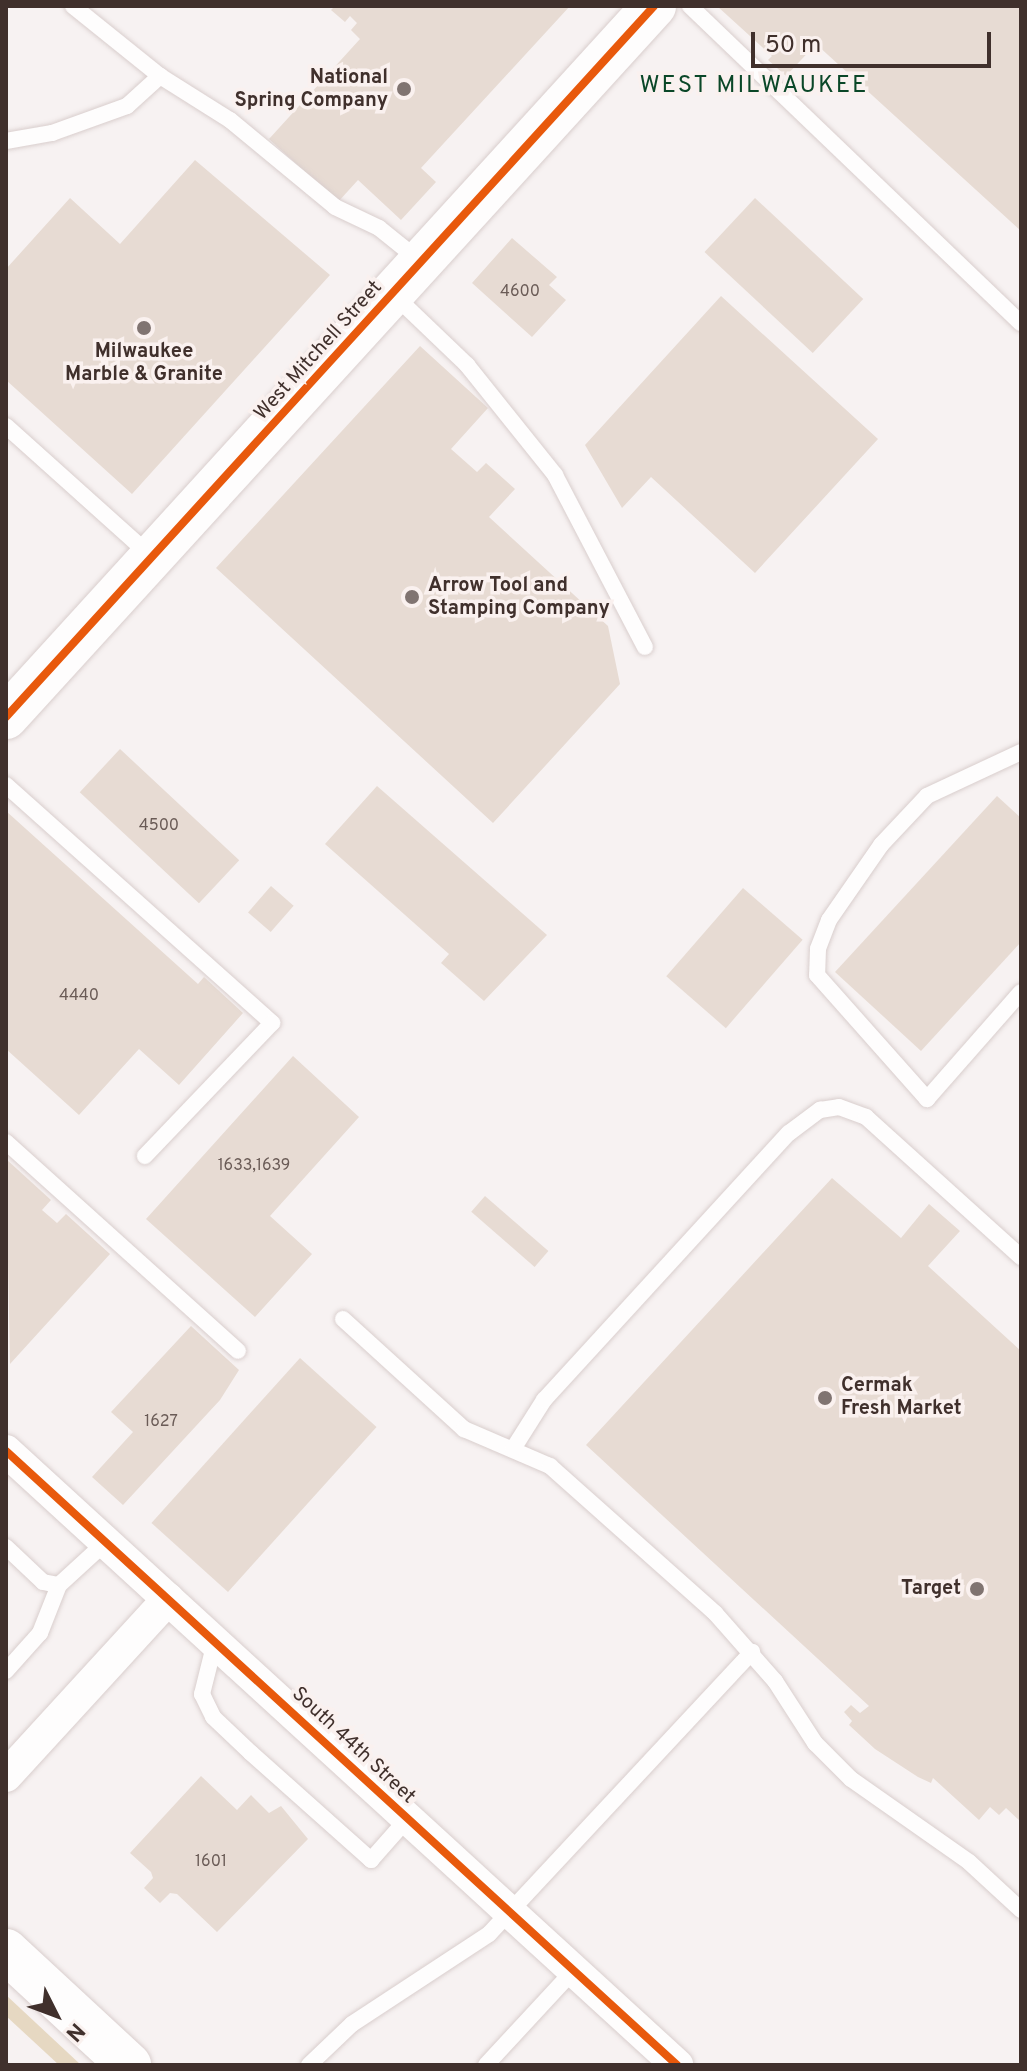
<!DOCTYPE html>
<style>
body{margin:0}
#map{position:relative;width:1027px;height:2071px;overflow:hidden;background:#f7f2f2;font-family:Overpass,sans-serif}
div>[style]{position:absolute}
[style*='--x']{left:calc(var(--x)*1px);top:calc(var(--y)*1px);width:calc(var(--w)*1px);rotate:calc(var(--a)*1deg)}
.green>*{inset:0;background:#e6d8c2}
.building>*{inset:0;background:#e7dbd3;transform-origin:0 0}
.roads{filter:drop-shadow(0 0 2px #d9cecd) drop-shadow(0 0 2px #d9cecd)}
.lane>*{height:16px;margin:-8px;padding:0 8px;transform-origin:8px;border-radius:8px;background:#fefdfd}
.street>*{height:32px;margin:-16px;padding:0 16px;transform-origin:16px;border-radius:16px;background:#fefdfd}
.secondary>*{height:44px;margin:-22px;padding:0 22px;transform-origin:22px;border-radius:22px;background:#fefdfd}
.cycleway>*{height:8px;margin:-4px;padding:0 4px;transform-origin:4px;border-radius:4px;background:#e8590c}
.dots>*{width:22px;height:22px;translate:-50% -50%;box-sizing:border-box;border:4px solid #faf1ef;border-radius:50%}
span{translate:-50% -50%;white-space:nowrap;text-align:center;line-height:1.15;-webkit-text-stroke:7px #faf1ef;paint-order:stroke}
.number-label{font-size:16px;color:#6a5b56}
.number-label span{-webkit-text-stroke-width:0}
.poi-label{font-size:20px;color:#40302c;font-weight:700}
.right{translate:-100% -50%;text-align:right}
.left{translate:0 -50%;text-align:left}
.street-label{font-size:20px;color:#40302c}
.quarter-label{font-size:24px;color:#0a4728;letter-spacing:2px}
.frame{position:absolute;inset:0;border:8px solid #40302c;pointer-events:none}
.north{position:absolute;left:16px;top:1975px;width:80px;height:80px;-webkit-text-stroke:6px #faf1ef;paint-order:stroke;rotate:132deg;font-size:22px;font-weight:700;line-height:32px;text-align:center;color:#40302c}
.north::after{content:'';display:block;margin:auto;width:28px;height:36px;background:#40302c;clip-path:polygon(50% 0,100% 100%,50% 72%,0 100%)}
.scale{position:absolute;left:751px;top:32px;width:240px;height:36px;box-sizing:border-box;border:4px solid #40302c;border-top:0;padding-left:10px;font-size:24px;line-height:28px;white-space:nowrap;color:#40302c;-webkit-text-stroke:6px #faf1ef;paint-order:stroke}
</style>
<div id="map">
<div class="green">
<i style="clip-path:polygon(6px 1995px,81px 2065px,59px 2065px,6px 2016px)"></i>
</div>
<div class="building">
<i style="clip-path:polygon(335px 6px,570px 6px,421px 168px,436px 182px,401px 220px,358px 180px,338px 202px,269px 139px,360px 39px,351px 30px,357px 23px,350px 16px,345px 22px,331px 10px)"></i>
<i style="clip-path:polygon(717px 6px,1021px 6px,1021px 231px,816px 44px,786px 76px,768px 60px,772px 56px)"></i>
<i style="clip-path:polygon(195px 160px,330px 275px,132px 494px,6px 380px,6px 269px,70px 198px,120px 244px)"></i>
<i style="left:755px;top:198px;width:148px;height:74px;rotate:43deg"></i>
<i style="clip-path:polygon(512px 238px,557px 277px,549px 285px,566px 300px,532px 337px,472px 283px)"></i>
<i style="clip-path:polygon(721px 296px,878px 439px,755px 573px,651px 477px,622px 508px,585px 445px)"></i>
<i style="clip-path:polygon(420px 346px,488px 408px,451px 449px,477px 472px,486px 463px,515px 489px,489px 517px,608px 626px,620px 684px,493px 823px,216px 568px)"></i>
<i style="left:120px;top:749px;width:163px;height:59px;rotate:43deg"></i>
<i style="clip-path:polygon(377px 786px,547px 935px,484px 1001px,441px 963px,449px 954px,325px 844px)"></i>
<i style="clip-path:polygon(997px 796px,1021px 818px,1021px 942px,921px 1051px,835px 972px)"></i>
<i style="clip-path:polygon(6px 811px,198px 984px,204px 977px,243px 1013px,179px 1085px,139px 1049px,79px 1115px,6px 1049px)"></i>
<i style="left:271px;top:886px;width:30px;height:35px;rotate:41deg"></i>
<i style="left:743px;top:888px;width:79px;height:117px;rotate:41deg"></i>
<i style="clip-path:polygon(293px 1056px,359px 1117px,270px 1216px,312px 1254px,255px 1317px,146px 1219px)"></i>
<i style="clip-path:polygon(6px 1159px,51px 1200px,42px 1210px,57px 1223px,66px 1214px,110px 1254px,10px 1364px)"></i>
<i style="clip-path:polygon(832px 1178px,901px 1238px,929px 1204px,960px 1231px,928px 1266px,1021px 1351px,1021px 1822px,1006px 1808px,999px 1815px,990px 1807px,979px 1820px,933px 1778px,931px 1783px,918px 1777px,875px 1749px,849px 1725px,852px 1721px,844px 1712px,851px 1705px,860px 1713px,869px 1706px,586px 1445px)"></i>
<i style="left:485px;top:1196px;width:84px;height:21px;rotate:41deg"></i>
<i style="clip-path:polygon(191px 1326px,239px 1370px,220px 1400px,123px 1505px,92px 1477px,133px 1432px,111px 1412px)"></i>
<i style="left:300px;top:1358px;width:103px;height:222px;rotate:42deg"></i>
<i style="clip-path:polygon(201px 1776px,237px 1810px,251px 1795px,269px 1813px,281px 1806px,308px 1839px,217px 1932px,177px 1894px,170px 1893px,160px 1903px,144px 1888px,153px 1878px,151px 1872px,130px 1853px)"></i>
</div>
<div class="roads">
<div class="lane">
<i style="--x:73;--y:6;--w:112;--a:38.8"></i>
<i style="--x:690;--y:6;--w:458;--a:43.8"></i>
<i style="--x:6;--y:141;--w:47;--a:-9.9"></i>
<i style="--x:52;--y:133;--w:80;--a:-19.8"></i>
<i style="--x:127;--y:106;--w:45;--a:-42.3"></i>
<i style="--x:160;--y:76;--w:83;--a:32.2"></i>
<i style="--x:230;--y:120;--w:136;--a:39.6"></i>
<i style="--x:335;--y:207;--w:49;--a:25.5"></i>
<i style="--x:379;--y:228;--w:51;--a:38.7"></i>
<i style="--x:393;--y:294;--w:103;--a:43.8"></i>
<i style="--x:467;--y:365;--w:141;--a:51.3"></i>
<i style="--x:555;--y:475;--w:194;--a:62.4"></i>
<i style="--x:6;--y:426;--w:195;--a:41.9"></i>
<i style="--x:1021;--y:752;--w:104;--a:154.9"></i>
<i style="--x:927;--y:796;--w:67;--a:133.2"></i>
<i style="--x:881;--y:845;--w:91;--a:124.7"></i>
<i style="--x:829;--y:920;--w:31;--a:111"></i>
<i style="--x:818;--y:949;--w:26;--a:92"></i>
<i style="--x:817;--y:975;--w:166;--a:48.4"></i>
<i style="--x:927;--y:1099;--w:142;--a:-48.7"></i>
<i style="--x:6;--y:785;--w:357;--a:41.8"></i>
<i style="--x:272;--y:1023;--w:184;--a:133.7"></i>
<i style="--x:6;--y:1142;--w:312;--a:42"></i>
<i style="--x:343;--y:1319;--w:164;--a:42.3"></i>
<i style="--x:464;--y:1429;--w:94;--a:23.3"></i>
<i style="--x:550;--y:1466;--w:221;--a:41.7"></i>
<i style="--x:715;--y:1613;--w:91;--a:48.6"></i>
<i style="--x:775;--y:1681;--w:74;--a:57.2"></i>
<i style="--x:815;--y:1743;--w:51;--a:45"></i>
<i style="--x:851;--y:1779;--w:144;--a:35.1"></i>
<i style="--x:969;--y:1862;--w:71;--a:42.7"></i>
<i style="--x:513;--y:1449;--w:58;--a:-57.7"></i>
<i style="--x:544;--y:1400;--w:362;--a:-47.5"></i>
<i style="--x:789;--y:1133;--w:39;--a:-37"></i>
<i style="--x:820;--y:1110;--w:19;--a:-9"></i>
<i style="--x:839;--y:1107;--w:29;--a:20"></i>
<i style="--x:866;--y:1117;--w:209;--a:42.1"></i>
<i style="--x:6;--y:1547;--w:51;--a:43.4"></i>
<i style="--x:43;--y:1582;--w:16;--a:11"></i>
<i style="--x:59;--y:1585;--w:64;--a:-42.5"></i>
<i style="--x:215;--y:1642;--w:54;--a:104"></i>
<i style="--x:202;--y:1694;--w:25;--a:64"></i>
<i style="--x:213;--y:1717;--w:52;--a:43.5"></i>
<i style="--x:251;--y:1753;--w:161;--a:41.7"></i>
<i style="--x:371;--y:1860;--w:56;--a:-48.6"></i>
<i style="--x:6;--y:1671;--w:51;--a:-48.2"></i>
<i style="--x:40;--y:1633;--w:52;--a:-68.4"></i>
<i style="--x:309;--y:2065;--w:59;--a:-43.6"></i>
<i style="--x:352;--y:2024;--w:164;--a:-33.3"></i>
<i style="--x:489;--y:1934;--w:386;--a:-47"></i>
<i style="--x:486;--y:2065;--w:129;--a:-47.2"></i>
</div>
<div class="street">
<i style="--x:6;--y:1451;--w:910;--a:42.46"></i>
<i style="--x:6;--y:1776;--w:240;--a:-47.5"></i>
</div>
<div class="secondary">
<i style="--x:6;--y:717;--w:962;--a:-47.65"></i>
<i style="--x:6;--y:1951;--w:168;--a:42.8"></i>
</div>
</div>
<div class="cycleway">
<i style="--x:6;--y:717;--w:962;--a:-47.65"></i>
<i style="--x:6;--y:1451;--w:910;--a:42.46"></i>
</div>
<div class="dots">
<i style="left:404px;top:89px;background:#807471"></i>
<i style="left:144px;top:328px;background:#807471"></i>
<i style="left:412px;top:597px;background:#807471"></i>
<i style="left:825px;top:1398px;background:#807471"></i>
<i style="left:977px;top:1589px;background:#807471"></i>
</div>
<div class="number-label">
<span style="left:520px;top:292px">4600</span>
<span style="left:159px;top:826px">4500</span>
<span style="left:79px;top:996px">4440</span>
<span style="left:254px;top:1166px">1633,1639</span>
<span style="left:161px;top:1422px">1627</span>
<span style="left:211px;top:1862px">1601</span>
</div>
<div class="poi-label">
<span class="right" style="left:388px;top:90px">National<br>Spring Company</span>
<span style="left:144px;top:364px">Milwaukee<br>Marble &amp; Granite</span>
<span class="left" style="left:428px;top:598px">Arrow Tool and<br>Stamping Company</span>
<span class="left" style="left:841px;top:1398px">Cermak<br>Fresh Market</span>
<span class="right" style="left:961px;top:1589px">Target</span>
</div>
<div class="street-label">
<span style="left:319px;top:351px;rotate:-48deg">West Mitchell Street</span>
<span style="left:353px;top:1746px;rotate:43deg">South 44th Street</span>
</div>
<div class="quarter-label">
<span style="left:754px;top:87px">WEST MILWAUKEE</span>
</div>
<div class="frame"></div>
<div class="north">N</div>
<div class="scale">50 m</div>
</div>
